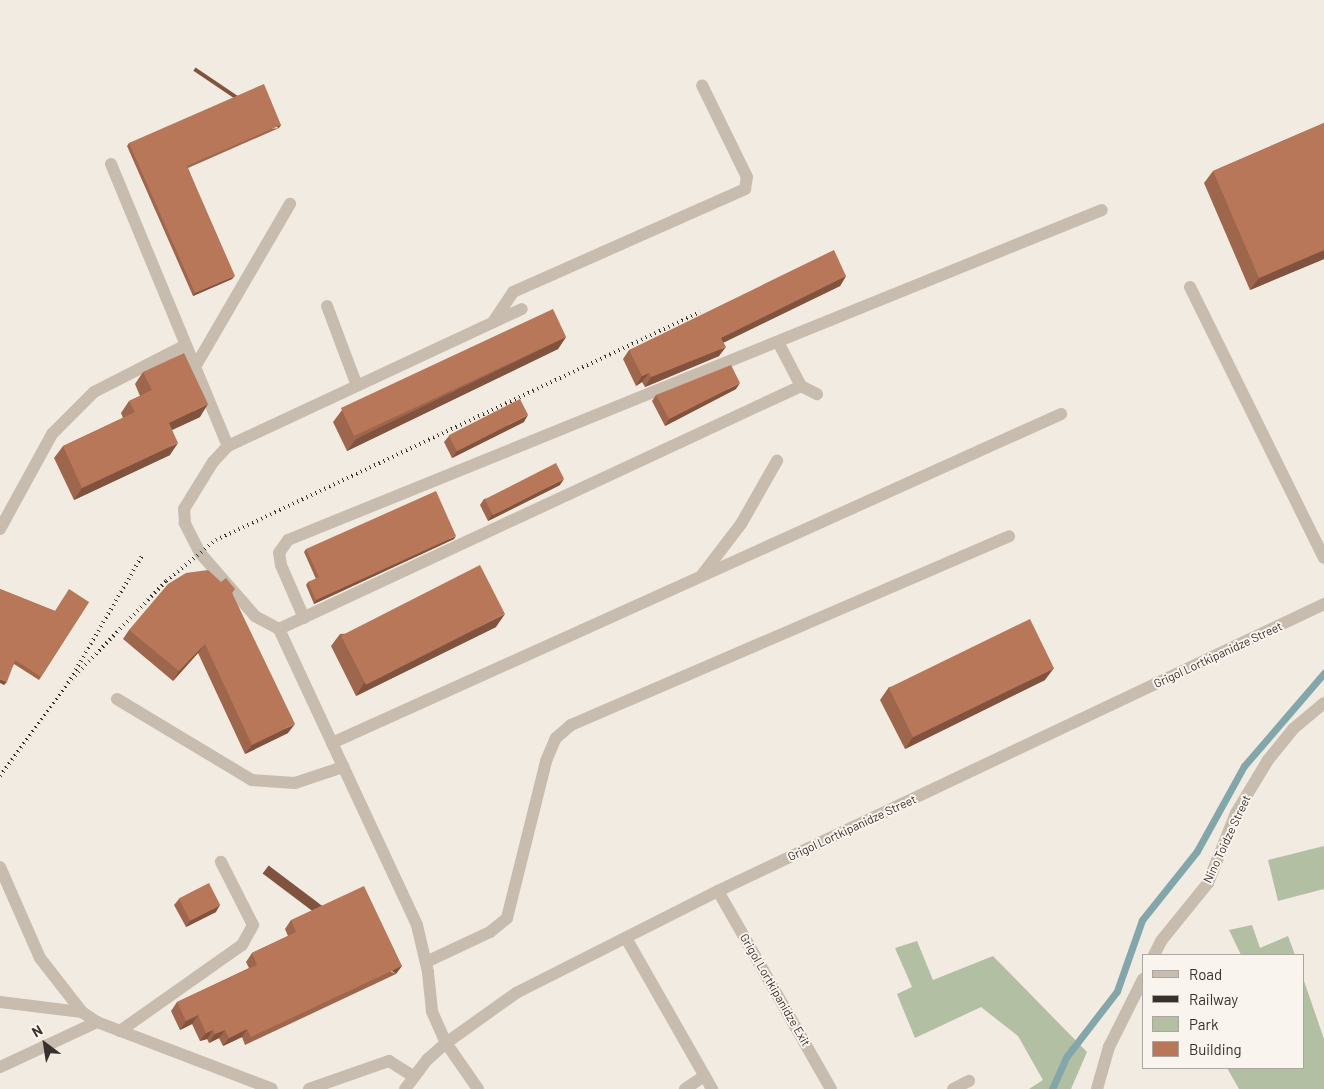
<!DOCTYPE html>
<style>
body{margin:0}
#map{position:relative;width:1324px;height:1089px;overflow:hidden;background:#f1ebe1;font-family:Barlow,sans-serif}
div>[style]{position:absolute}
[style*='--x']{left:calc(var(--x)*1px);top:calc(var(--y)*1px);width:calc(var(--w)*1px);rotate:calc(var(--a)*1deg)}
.green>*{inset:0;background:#b3bfa3}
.stream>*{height:7px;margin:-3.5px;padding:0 3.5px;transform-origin:3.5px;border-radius:3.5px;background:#83a6ab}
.minor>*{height:12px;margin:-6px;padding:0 6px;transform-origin:6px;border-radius:6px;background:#c8bcae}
.rail>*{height:4px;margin-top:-2px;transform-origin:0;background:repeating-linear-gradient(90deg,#38302c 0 1px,transparent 0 5px)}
.wall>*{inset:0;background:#9e664c}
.shaded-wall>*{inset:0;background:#81533e;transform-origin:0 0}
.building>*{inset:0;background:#b87758;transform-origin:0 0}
span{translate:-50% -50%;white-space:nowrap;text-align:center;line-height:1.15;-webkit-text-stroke:4px #f9f4ee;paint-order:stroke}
.street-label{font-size:12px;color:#38302c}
.legend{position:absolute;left:1142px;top:954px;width:162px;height:115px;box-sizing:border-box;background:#f9f4ee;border:1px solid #aca6a0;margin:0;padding:6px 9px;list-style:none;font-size:15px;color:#38302c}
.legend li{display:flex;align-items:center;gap:10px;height:25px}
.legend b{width:25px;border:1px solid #aca6a0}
.north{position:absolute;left:20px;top:1019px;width:50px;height:50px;-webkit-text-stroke:4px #f9f4ee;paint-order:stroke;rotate:329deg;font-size:14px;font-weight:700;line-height:20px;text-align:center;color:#38302c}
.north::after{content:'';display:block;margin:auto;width:18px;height:22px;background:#38302c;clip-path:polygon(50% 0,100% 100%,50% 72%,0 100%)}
</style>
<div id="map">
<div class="green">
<i style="clip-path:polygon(1324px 846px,1324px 889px,1278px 901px,1268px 860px)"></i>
<i style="clip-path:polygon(1252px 925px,1260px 948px,1288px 936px,1295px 955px,1241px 955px,1229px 930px)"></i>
<i style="clip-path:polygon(917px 941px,933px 980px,993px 956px,1087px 1052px,1071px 1089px,1029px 1089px,1043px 1080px,1018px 1036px,981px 1007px,915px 1038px,897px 994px,912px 987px,895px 948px)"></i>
<i style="clip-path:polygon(1303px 978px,1324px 1039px,1324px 1089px,1239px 1089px,1227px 1068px,1303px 1068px)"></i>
</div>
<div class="stream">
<i style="--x:1052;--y:1089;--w:36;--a:-66"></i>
<i style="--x:1067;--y:1056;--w:82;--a:-52.4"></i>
<i style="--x:1117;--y:991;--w:75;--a:-70.6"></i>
<i style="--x:1142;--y:920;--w:88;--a:-51.4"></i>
<i style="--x:1197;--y:851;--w:97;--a:-61.1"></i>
<i style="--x:1244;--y:766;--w:123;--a:-49.3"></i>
</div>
<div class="minor">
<i style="--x:111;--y:164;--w:305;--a:67.5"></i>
<i style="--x:1190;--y:287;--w:302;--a:63.7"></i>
<i style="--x:327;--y:306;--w:85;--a:69.4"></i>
<i style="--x:493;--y:322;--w:36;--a:-56"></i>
<i style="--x:513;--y:292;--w:254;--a:-23.9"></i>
<i style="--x:745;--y:189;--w:12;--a:-81"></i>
<i style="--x:747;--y:177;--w:102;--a:-116.1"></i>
<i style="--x:778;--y:342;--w:50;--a:62.4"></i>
<i style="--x:195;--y:367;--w:189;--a:-59.8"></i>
<i style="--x:0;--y:529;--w:108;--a:-61.3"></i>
<i style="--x:52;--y:434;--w:59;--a:-45"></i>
<i style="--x:94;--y:392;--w:103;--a:-27.1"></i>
<i style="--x:702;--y:575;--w:64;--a:-52.6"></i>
<i style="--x:741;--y:524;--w:73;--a:-60.3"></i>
<i style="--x:304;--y:618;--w:58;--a:-113.5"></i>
<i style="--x:281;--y:565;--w:12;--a:-99"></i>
<i style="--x:279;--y:553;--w:16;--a:-55"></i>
<i style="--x:288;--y:540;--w:878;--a:-22.07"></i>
<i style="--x:279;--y:629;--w:576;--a:-24.96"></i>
<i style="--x:801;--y:386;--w:18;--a:27"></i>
<i style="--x:117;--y:699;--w:157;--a:31"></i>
<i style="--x:252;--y:780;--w:43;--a:4"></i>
<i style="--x:295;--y:783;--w:51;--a:-18.4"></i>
<i style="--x:332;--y:743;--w:800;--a:-24.29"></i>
<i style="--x:0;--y:867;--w:99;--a:66.3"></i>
<i style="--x:40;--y:958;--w:68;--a:52.1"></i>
<i style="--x:82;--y:1012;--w:18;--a:34"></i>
<i style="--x:97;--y:1022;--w:187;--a:20.9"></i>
<i style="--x:718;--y:891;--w:228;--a:60.3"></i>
<i style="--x:626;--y:938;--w:174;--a:60.3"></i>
<i style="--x:1154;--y:955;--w:16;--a:-63"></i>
<i style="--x:1161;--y:941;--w:75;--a:-51"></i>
<i style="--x:1208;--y:883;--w:75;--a:-68.2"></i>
<i style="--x:1236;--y:813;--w:62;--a:-58.9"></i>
<i style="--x:1268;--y:760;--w:40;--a:-51"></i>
<i style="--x:1293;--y:729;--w:40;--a:-40"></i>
<i style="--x:426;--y:962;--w:71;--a:-25.1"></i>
<i style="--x:490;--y:932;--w:22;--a:-39"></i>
<i style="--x:507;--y:918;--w:162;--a:-76"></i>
<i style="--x:546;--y:761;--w:25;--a:-67"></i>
<i style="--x:556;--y:738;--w:20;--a:-41"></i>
<i style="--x:571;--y:725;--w:477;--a:-23.3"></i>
<i style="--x:0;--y:1002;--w:83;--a:7"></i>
<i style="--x:120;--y:1031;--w:149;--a:-35.2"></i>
<i style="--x:242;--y:945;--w:23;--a:-61"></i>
<i style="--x:253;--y:925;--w:71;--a:-116.9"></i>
<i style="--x:0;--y:1067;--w:107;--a:-24.9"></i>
<i style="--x:309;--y:1089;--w:85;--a:-19.3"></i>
<i style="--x:389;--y:1061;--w:28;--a:32"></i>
<i style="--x:405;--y:1089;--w:38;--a:-53"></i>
<i style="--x:428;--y:1059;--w:24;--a:-42"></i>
<i style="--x:446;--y:1043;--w:86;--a:-35.5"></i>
<i style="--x:516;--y:993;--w:226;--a:-26.8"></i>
<i style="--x:718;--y:891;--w:671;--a:-25.34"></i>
<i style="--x:478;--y:1089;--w:56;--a:-124.8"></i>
<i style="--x:446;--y:1043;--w:35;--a:-114"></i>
<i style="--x:432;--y:1011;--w:39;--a:-96"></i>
<i style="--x:428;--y:972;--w:48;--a:-103.2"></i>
<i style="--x:417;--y:925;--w:327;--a:-115"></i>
<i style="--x:279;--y:629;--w:27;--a:-152"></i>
<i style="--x:255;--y:616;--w:84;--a:-131.1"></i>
<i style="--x:200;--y:553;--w:34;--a:-117"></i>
<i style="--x:185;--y:523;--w:14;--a:-94"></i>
<i style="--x:184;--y:509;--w:55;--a:-58.3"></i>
<i style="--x:213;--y:462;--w:22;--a:-47"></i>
<i style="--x:228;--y:446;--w:324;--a:-25"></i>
<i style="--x:685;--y:1089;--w:23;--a:-34"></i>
<i style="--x:953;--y:1089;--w:18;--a:-27"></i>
<i style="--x:1097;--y:1089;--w:44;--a:-74.1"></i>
<i style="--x:1109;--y:1047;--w:76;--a:-63.4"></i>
</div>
<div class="rail">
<i style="--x:68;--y:683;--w:141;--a:-46.1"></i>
<i style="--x:166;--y:581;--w:65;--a:-39.4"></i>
<i style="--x:216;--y:540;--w:535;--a:-25.22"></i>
<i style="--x:0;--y:776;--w:115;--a:-53.8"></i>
<i style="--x:68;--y:683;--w:149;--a:-59.8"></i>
</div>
<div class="wall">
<i style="clip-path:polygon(1324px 123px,1324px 259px,1250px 290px,1204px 183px,1213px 171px)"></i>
<i style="clip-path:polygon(279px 128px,188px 168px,232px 279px,193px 296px,127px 146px,129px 143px)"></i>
<i style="clip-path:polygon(846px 276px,840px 286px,723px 343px,719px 356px,645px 387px,642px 382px,636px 386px,623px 359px,629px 350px)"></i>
<i style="clip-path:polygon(566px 337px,558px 349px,347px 451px,333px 422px,342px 410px)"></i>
<i style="clip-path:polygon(143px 372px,200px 417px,172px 430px,170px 455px,74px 500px,54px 458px,63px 446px,123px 418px,121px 413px,129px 401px,140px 396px,135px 384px)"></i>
<i style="clip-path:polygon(736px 389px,665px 426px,652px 401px,656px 395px)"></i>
<i style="clip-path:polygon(524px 422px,452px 458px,444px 442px,449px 436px)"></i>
<i style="clip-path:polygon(560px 485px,488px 521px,480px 505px,484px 499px)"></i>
<i style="clip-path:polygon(454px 539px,314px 604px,306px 585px,308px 582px,316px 579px,304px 552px,306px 549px)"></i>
<i style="clip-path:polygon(221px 582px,232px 593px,288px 733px,245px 754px,198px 653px,173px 681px,123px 639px,129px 630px)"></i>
<i style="clip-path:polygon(0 589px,55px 611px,89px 602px,39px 680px,14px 664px,4px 685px)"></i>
<i style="clip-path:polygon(496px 627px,356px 696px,331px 646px,340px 634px)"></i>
<i style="clip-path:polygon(1045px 680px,905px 749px,880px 700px,889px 687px)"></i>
<i style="clip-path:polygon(179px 899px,216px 912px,186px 927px,174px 905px)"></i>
<i style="clip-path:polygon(291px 920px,396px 974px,245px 1045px,242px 1037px,223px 1046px,219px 1038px,209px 1043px,207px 1039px,200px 1041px,192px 1024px,180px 1030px,171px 1011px,177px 1002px,249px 968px,246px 962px,252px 953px,288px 936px,285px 929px)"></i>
</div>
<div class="shaded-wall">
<i style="left:281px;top:125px;width:4px;height:103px;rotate:124deg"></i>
<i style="clip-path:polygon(1324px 250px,1324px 259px,1250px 290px,1259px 278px)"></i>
<i style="clip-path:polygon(235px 276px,232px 279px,193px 296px,195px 293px)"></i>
<i style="clip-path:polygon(846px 276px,840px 286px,714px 347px,721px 338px)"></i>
<i style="clip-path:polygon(566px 337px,558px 349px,347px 451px,356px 439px)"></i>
<i style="clip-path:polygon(726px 347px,719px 356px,645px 387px,651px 377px)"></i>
<i style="clip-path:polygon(649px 373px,642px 382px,636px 386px,642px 376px)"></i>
<i style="clip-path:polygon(740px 383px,736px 389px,665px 426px,669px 419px)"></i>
<i style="clip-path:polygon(208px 404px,200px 417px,161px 435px,169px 423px)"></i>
<i style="clip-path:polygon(528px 415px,524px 422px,452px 458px,457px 451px)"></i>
<i style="clip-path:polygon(178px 443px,170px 455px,74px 500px,82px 488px)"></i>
<i style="clip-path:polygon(564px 479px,560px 485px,488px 521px,492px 515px)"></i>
<i style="clip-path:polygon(456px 536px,454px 539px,314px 604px,316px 600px)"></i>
<i style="clip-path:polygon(505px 614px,496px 627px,356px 696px,364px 683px)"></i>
<i style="clip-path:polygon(205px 644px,198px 653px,173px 681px,179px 671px)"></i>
<i style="clip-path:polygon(1054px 668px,1045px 680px,905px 749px,913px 737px)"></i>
<i style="clip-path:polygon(0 679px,7px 682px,4px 685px,0 683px)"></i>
<i style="clip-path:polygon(295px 724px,288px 733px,245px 754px,252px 745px)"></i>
<i style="clip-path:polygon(220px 905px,216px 912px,186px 927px,190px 921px)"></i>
<i style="left:402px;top:966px;width:10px;height:167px;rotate:127deg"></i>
<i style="clip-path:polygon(198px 1015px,192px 1024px,180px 1030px,186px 1021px)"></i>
<i style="clip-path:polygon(247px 1029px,242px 1037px,223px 1046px,229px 1038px)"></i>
<i style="clip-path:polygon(213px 1030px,207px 1039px,200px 1041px,206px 1033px)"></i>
<i style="clip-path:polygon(225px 1030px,219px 1038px,209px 1043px,215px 1034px)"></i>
</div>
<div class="building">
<i style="clip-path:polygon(264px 84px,281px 125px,187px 166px,235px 276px,195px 293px,129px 143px)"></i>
<i style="clip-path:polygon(1324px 123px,1324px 250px,1259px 278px,1213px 171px)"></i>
<i style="clip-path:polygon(834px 250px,846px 276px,721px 338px,726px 347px,651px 377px,649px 373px,642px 376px,629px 350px)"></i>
<i style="left:553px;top:309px;width:31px;height:234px;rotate:65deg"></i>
<i style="clip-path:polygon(184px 353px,208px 404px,169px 423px,178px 443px,82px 488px,63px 446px,135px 412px,129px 401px,152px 390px,143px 372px)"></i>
<i style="clip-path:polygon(731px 365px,740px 383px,669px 419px,656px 395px)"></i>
<i style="left:520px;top:399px;width:18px;height:80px;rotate:63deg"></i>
<i style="left:556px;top:463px;width:18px;height:80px;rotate:63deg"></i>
<i style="clip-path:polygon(436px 491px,456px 536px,316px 600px,308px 582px,319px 577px,306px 549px)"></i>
<i style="left:480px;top:565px;width:55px;height:156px;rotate:63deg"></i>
<i style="clip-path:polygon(208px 570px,221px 582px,226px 578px,235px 589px,232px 593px,295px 724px,252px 745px,205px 644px,179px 671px,129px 630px,168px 584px,186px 573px)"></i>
<i style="clip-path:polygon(0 589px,55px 611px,69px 589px,89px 602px,41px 677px,15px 660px,7px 682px,0 679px)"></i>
<i style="left:1030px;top:619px;width:55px;height:157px;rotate:64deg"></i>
<i style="left:209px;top:883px;width:25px;height:34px;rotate:63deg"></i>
<i style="clip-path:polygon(364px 886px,402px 966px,251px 1037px,247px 1029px,229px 1038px,225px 1030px,215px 1034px,213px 1030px,206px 1033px,198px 1015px,186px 1021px,177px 1002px,257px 965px,252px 953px,296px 932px,291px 920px)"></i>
</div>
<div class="street-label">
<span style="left:1218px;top:655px;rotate:-25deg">Grigol Lortkipanidze Street</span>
<span style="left:852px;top:828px;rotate:-25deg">Grigol Lortkipanidze Street</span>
<span style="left:1227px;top:839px;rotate:-65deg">Nino Toidze Street</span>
<span style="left:775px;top:990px;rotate:60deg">Grigol Lortkipanidze Exit</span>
</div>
<ul class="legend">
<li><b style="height:6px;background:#c8bcae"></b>Road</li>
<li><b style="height:6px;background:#38302c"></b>Railway</li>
<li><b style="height:14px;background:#b3bfa3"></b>Park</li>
<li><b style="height:14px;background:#b87758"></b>Building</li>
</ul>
<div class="north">N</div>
</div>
